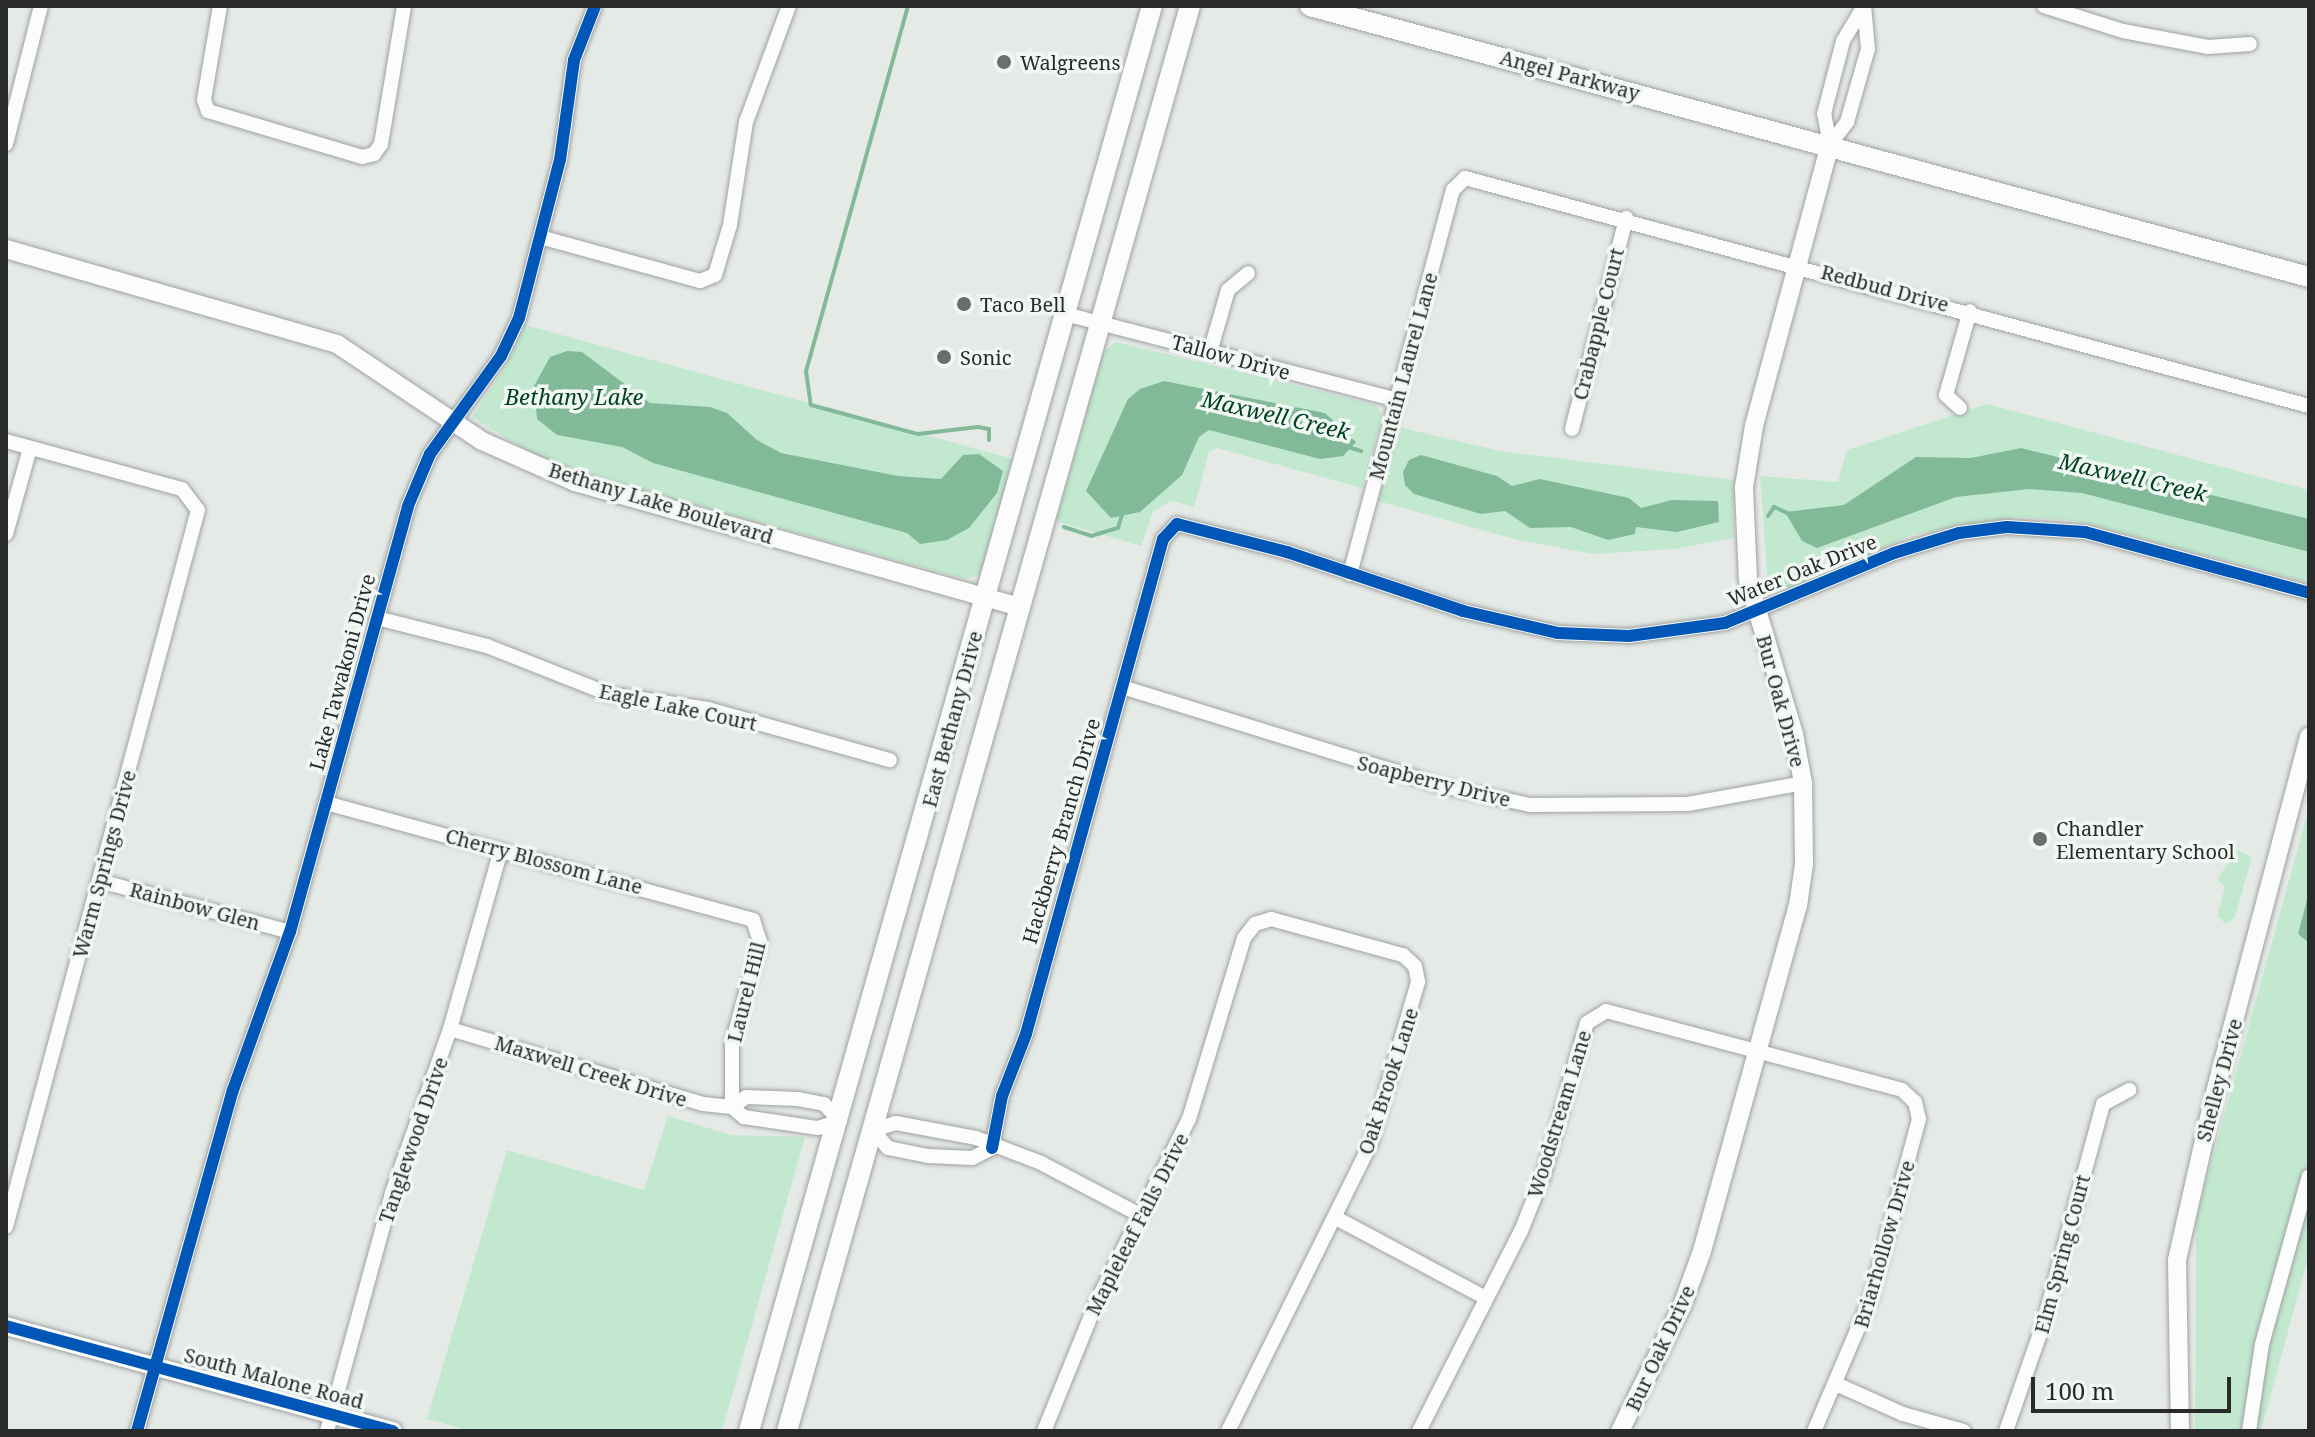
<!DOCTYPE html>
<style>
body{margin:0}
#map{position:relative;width:2315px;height:1437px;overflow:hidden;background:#e5eae7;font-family:"Noto Serif",serif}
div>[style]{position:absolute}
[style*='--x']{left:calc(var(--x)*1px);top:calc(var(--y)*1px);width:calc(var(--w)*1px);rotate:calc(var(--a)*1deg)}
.green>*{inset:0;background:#c2e9d0}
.water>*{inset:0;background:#82ba99}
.stream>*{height:4px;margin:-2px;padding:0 2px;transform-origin:2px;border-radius:2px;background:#82ba99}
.roads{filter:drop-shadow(0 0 2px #9fa2a0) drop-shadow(0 0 2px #9fa2a0)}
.minor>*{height:14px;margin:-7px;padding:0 7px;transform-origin:7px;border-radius:7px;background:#fbfcfb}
.tertiary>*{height:18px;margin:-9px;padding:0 9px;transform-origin:9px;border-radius:9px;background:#fbfcfb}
.secondary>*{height:20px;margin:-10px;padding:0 10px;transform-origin:10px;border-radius:10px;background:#fbfcfb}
.cycleway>*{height:12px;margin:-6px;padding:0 6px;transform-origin:6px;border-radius:6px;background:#0057b8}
.dots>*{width:22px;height:22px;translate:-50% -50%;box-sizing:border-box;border:4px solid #f1f8f4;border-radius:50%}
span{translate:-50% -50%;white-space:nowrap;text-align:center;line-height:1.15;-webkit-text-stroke:7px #f1f8f4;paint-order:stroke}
.poi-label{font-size:20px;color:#292b2a}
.left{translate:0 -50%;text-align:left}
.street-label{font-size:20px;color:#292b2a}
.water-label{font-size:22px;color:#014224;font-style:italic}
.frame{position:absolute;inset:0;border:8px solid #292b2a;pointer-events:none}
.scale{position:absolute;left:2031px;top:1377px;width:200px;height:36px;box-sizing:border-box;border:4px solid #292b2a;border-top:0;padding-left:10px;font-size:24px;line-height:28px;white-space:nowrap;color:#292b2a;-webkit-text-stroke:6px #f1f8f4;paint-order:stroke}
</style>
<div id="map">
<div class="green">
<i style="clip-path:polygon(525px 325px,1013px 459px,983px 573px,965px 579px,598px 478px,531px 453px,472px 417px,508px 363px)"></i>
<i style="clip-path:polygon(1116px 342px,1376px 405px,1382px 416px,1362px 488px,1217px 448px,1209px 452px,1194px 507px,1172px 501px,1153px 511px,1141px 546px,1056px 521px,1103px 352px)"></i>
<i style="clip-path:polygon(1987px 404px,2309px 490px,2309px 583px,2078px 521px,2017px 517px,1911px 535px,1780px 595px,1768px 586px,1760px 476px,1838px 482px,1847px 450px)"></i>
<i style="clip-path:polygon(1398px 427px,1500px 451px,1734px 480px,1734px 538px,1674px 549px,1593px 554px,1518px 540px,1378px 501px)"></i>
<i style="clip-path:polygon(2309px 808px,2309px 1254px,2261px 1431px,2195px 1431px,2196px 1218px)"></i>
<i style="clip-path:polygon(2238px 850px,2252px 857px,2235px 917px,2226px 924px,2217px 916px,2225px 887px,2217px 879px)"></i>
<i style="clip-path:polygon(668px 1116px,731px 1135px,805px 1137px,722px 1431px,472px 1431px,427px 1419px,507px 1150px,644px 1190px)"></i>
</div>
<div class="water">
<i style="clip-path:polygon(567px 351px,582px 352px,650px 403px,710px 407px,727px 413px,757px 440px,781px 453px,898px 476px,941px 479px,963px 455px,979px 454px,1003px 471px,997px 493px,969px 528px,947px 540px,920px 544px,907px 533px,653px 463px,622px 447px,557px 435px,537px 419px,534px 386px,550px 357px)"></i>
<i style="clip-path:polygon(1164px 381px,1325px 413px,1356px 442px,1343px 456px,1320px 459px,1209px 430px,1199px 437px,1182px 475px,1140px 512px,1111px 518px,1086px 491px,1128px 399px,1140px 389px)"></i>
<i style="clip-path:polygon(2021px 448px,2309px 519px,2309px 552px,2082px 493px,2029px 489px,1956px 497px,1817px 548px,1802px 541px,1785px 512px,1844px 505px,1916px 457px,1971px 458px)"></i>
<i style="clip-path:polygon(1421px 455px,1497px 476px,1512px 486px,1540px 479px,1629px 498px,1641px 508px,1672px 500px,1718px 501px,1719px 522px,1677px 532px,1636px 527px,1635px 534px,1608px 540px,1571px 527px,1530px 528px,1505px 511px,1481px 514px,1414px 494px,1405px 485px,1403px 472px,1409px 460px)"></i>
<i style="clip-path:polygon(2309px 892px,2309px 943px,2298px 934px)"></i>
</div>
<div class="stream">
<i style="--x:908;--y:6;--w:379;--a:105.6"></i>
<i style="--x:806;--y:371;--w:34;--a:82"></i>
<i style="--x:811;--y:405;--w:111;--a:15.2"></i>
<i style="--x:918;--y:434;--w:60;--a:-6.7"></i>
<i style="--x:978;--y:427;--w:11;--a:10"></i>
<i style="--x:989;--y:429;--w:11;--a:90"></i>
<i style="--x:1348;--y:447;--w:14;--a:17"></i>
<i style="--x:1768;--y:516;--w:11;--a:-56"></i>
<i style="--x:1774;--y:507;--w:17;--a:24"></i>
<i style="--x:1064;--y:527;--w:28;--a:18"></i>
<i style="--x:1091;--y:536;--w:28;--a:-17"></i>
<i style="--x:1118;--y:528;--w:17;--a:-73"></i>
</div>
<div class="roads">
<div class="minor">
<i style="--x:220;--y:6;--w:95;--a:99.7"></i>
<i style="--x:204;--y:100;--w:12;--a:70"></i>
<i style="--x:208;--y:111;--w:161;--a:16.6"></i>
<i style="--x:362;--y:157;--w:12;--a:-14"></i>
<i style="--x:374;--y:154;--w:12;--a:-55"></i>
<i style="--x:381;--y:144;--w:140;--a:-80.5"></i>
<i style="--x:2044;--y:6;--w:83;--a:17.6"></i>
<i style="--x:2123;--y:31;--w:86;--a:10.7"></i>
<i style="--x:2208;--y:47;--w:42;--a:-4.1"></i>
<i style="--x:6;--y:144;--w:142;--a:-75.8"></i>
<i style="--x:1830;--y:144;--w:28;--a:-52"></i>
<i style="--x:1847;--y:122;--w:76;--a:-74"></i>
<i style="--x:1868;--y:49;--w:43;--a:-95.3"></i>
<i style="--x:1830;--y:144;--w:31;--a:-101"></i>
<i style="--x:1824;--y:114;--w:75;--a:-75.4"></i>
<i style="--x:1843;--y:41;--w:41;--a:-59"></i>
<i style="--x:540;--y:237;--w:166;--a:15.4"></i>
<i style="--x:700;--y:281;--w:16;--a:-22"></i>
<i style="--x:715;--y:275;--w:52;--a:-73.3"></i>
<i style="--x:730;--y:225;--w:104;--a:-81.2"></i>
<i style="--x:746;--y:122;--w:124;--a:-69.7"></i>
<i style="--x:1065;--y:314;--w:343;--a:14.5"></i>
<i style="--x:1210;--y:352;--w:65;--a:-73.8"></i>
<i style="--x:1228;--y:290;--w:26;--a:-40"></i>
<i style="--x:1960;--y:408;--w:19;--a:-137"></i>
<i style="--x:1946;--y:395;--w:87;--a:-74.1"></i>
<i style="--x:1572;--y:429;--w:218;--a:-75.6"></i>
<i style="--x:6;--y:441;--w:182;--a:15.3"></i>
<i style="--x:182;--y:489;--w:26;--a:53"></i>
<i style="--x:198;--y:510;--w:742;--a:104.99"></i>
<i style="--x:6;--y:534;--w:89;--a:-74.4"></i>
<i style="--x:1350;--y:574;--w:398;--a:-75"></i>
<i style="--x:1453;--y:190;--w:17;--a:-45"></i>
<i style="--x:1465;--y:178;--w:874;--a:15.12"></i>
<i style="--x:377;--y:618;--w:114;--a:14.3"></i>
<i style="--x:487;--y:646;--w:130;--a:21.6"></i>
<i style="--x:608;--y:694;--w:101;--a:8.5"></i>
<i style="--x:708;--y:709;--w:189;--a:15.7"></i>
<i style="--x:1122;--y:687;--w:335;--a:17.2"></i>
<i style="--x:1442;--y:786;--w:90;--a:12.2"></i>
<i style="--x:1530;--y:805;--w:158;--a:-0.4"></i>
<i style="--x:1688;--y:804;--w:117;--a:-10.3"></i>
<i style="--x:326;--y:803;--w:443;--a:15.3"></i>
<i style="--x:753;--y:920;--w:23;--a:72"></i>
<i style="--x:760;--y:942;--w:106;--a:105.4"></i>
<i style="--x:732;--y:1044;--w:63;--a:90"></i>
<i style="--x:100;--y:881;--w:197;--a:15"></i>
<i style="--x:450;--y:1029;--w:264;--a:16.5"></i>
<i style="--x:703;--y:1104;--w:29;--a:6"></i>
<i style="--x:732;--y:1107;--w:16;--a:40"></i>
<i style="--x:744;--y:1117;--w:75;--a:8.5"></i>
<i style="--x:818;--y:1128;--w:23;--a:-18"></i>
<i style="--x:840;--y:1121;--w:23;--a:-133"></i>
<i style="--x:824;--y:1104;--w:26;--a:-169"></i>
<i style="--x:798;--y:1099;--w:52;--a:-177.8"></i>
<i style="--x:746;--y:1097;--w:17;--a:144"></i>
<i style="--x:992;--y:1148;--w:53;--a:-79.1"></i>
<i style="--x:1002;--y:1096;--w:66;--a:-68.8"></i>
<i style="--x:1026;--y:1034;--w:514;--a:-74.53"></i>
<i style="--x:1163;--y:539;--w:21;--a:-47"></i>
<i style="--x:1177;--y:524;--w:114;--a:14.3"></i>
<i style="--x:1287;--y:552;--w:186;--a:18.5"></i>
<i style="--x:1463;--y:611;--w:98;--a:13"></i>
<i style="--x:1558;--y:633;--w:71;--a:2.4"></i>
<i style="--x:1629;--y:636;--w:97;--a:-7.7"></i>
<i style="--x:1725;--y:623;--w:183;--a:-22.5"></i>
<i style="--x:1894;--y:553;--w:68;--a:-17.1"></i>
<i style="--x:1959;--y:533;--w:48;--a:-7.1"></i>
<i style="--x:2007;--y:527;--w:78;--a:3.7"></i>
<i style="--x:2085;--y:532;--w:232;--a:15.2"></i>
<i style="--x:992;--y:1148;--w:22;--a:153"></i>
<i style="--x:972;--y:1158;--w:44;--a:-177.4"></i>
<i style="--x:928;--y:1156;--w:41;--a:-168.7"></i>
<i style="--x:888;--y:1148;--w:23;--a:-130"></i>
<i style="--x:873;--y:1130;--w:24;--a:-17"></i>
<i style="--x:896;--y:1123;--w:81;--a:10.6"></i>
<i style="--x:976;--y:1138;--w:70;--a:21"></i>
<i style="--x:1041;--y:1163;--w:114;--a:27.7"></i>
<i style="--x:1336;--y:1218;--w:170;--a:28.1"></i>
<i style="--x:1836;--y:1384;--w:73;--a:24.1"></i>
<i style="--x:1903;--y:1414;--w:63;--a:15.6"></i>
<i style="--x:137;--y:1431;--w:354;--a:-74.3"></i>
<i style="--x:233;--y:1090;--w:168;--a:-70.2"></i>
<i style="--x:290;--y:932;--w:442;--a:-74.5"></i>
<i style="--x:408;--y:506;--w:56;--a:-67.1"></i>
<i style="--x:430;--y:454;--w:121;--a:-54.1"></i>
<i style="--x:501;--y:356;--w:42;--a:-64.7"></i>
<i style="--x:519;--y:318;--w:163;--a:-75.5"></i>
<i style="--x:560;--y:160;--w:101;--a:-82"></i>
<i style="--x:574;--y:60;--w:58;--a:-68.7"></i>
<i style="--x:327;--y:1431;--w:247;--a:-74.7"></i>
<i style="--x:392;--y:1193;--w:174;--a:-70.5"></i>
<i style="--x:450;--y:1029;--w:186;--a:-74.1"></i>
<i style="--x:1044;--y:1431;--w:140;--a:-67.8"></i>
<i style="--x:1097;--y:1301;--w:204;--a:-63.2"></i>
<i style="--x:1189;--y:1119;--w:189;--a:-73.1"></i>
<i style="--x:1244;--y:938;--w:18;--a:-52"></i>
<i style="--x:1255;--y:924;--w:17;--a:-17"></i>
<i style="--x:1271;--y:919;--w:137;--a:15.3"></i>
<i style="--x:1403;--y:955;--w:16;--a:43"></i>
<i style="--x:1415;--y:966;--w:16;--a:79"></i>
<i style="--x:1418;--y:982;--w:168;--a:106.3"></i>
<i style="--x:1371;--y:1143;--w:322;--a:116.4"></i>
<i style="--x:1419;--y:1431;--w:225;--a:-63"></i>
<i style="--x:1521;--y:1231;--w:59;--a:-68.2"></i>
<i style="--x:1543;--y:1176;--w:159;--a:-74"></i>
<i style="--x:1587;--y:1023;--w:22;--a:-32"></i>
<i style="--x:1606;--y:1011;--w:306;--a:14.9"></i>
<i style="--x:1902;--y:1090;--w:18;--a:43"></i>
<i style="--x:1915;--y:1102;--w:17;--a:77"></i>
<i style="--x:1919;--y:1119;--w:188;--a:105.1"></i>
<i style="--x:1870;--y:1300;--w:142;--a:113.1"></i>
<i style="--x:2006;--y:1431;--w:112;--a:-70.8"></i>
<i style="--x:2043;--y:1325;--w:229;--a:-74.8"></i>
<i style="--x:2103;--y:1104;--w:30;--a:-28"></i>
<i style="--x:2249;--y:1431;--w:88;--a:-81.5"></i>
<i style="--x:2262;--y:1344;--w:174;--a:-74.4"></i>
</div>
<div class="tertiary">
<i style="--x:6;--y:249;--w:344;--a:16"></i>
<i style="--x:337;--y:344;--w:174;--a:33.8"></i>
<i style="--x:482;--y:441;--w:102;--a:23.8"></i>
<i style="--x:575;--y:482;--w:462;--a:15.7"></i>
<i style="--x:6;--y:1326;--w:401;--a:15.2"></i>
<i style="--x:1620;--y:1431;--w:140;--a:-63.6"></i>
<i style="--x:1682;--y:1306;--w:59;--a:-70"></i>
<i style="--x:1702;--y:1251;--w:358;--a:-74.5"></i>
<i style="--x:1798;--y:906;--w:42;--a:-81.9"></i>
<i style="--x:1804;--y:864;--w:81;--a:-90.7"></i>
<i style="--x:1803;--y:783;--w:50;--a:-100.4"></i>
<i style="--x:1794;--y:734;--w:161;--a:-106.6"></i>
<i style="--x:1748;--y:580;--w:93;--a:-92.5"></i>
<i style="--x:1744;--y:487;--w:62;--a:-80.7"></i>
<i style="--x:1754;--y:426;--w:292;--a:-74.9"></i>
<i style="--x:2180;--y:1431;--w:171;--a:-91"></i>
<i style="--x:2177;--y:1260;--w:164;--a:-77.3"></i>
<i style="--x:2213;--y:1100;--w:376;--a:-75.2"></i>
</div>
<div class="secondary">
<i style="--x:1310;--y:6;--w:1035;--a:15.18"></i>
<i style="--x:749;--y:1431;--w:1481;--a:-74.21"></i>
<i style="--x:787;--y:1431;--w:1481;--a:-74.21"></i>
</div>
</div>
<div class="cycleway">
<i style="--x:992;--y:1148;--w:53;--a:-79.1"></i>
<i style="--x:1002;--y:1096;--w:66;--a:-68.8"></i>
<i style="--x:1026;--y:1034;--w:514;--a:-74.53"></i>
<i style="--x:1163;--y:539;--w:21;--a:-47"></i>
<i style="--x:1177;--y:524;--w:114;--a:14.3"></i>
<i style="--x:1287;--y:552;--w:186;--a:18.5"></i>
<i style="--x:1463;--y:611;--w:98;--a:13"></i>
<i style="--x:1558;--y:633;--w:71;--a:2.4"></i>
<i style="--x:1629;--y:636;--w:97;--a:-7.7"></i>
<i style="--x:1725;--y:623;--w:183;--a:-22.5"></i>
<i style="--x:1894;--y:553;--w:68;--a:-17.1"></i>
<i style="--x:1959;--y:533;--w:48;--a:-7.1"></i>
<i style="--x:2007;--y:527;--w:78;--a:3.7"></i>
<i style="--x:2085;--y:532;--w:232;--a:15.2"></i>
<i style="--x:6;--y:1326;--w:401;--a:15.2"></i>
<i style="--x:137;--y:1431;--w:354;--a:-74.3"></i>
<i style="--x:233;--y:1090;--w:168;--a:-70.2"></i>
<i style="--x:290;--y:932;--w:442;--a:-74.5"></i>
<i style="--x:408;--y:506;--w:56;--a:-67.1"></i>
<i style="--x:430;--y:454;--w:121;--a:-54.1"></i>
<i style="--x:501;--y:356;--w:42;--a:-64.7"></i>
<i style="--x:519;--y:318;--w:163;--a:-75.5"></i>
<i style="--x:560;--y:160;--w:101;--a:-82"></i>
<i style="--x:574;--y:60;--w:58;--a:-68.7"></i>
</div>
<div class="dots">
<i style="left:1004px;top:62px;background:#6b6e6c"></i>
<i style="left:964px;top:304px;background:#6b6e6c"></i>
<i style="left:944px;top:357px;background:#6b6e6c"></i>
<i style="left:2040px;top:839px;background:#6b6e6c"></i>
</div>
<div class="poi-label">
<span class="left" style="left:1020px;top:62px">Walgreens</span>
<span class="left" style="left:980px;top:304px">Taco Bell</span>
<span class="left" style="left:960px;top:357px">Sonic</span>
<span class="left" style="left:2056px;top:840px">Chandler<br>Elementary School</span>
</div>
<div class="street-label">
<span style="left:1570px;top:75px;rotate:15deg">Angel Parkway</span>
<span style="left:1885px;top:288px;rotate:15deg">Redbud Drive</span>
<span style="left:1598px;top:324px;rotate:-76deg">Crabapple Court</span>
<span style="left:1231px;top:357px;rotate:15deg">Tallow Drive</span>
<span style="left:1403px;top:376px;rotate:-75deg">Mountain Laurel Lane</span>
<span style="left:661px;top:503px;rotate:17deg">Bethany Lake Boulevard</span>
<span style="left:1802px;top:570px;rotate:-22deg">Water Oak Drive</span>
<span style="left:342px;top:672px;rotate:-75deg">Lake Tawakoni Drive</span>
<span style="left:1781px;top:701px;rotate:75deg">Bur Oak Drive</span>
<span style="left:678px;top:707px;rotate:12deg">Eagle Lake Court</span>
<span style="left:952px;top:719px;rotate:-75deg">East Bethany Drive</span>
<span style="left:1434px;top:781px;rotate:14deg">Soapberry Drive</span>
<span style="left:1061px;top:831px;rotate:-74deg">Hackberry Branch Drive</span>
<span style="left:544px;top:861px;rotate:15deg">Cherry Blossom Lane</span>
<span style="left:104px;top:864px;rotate:-75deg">Warm Springs Drive</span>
<span style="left:195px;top:906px;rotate:15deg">Rainbow Glen</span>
<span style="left:746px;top:992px;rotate:-76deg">Laurel Hill</span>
<span style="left:591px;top:1071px;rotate:17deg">Maxwell Creek Drive</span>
<span style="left:2219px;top:1080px;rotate:-75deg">Shelley Drive</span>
<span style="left:1388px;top:1081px;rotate:-72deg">Oak Brook Lane</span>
<span style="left:1559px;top:1114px;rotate:-73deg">Woodstream Lane</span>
<span style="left:413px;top:1140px;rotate:-71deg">Tanglewood Drive</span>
<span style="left:1137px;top:1224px;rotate:-63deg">Mapleleaf Falls Drive</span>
<span style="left:1884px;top:1244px;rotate:-74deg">Briarhollow Drive</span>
<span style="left:2062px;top:1254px;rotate:-75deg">Elm Spring Court</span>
<span style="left:1660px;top:1348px;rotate:-65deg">Bur Oak Drive</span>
<span style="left:274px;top:1378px;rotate:15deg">South Malone Road</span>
</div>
<div class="water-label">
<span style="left:574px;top:397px">Bethany Lake</span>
<span style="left:1276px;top:415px;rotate:13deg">Maxwell Creek</span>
<span style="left:2133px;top:477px;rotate:13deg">Maxwell Creek</span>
</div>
<div class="frame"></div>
<div class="scale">100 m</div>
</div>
